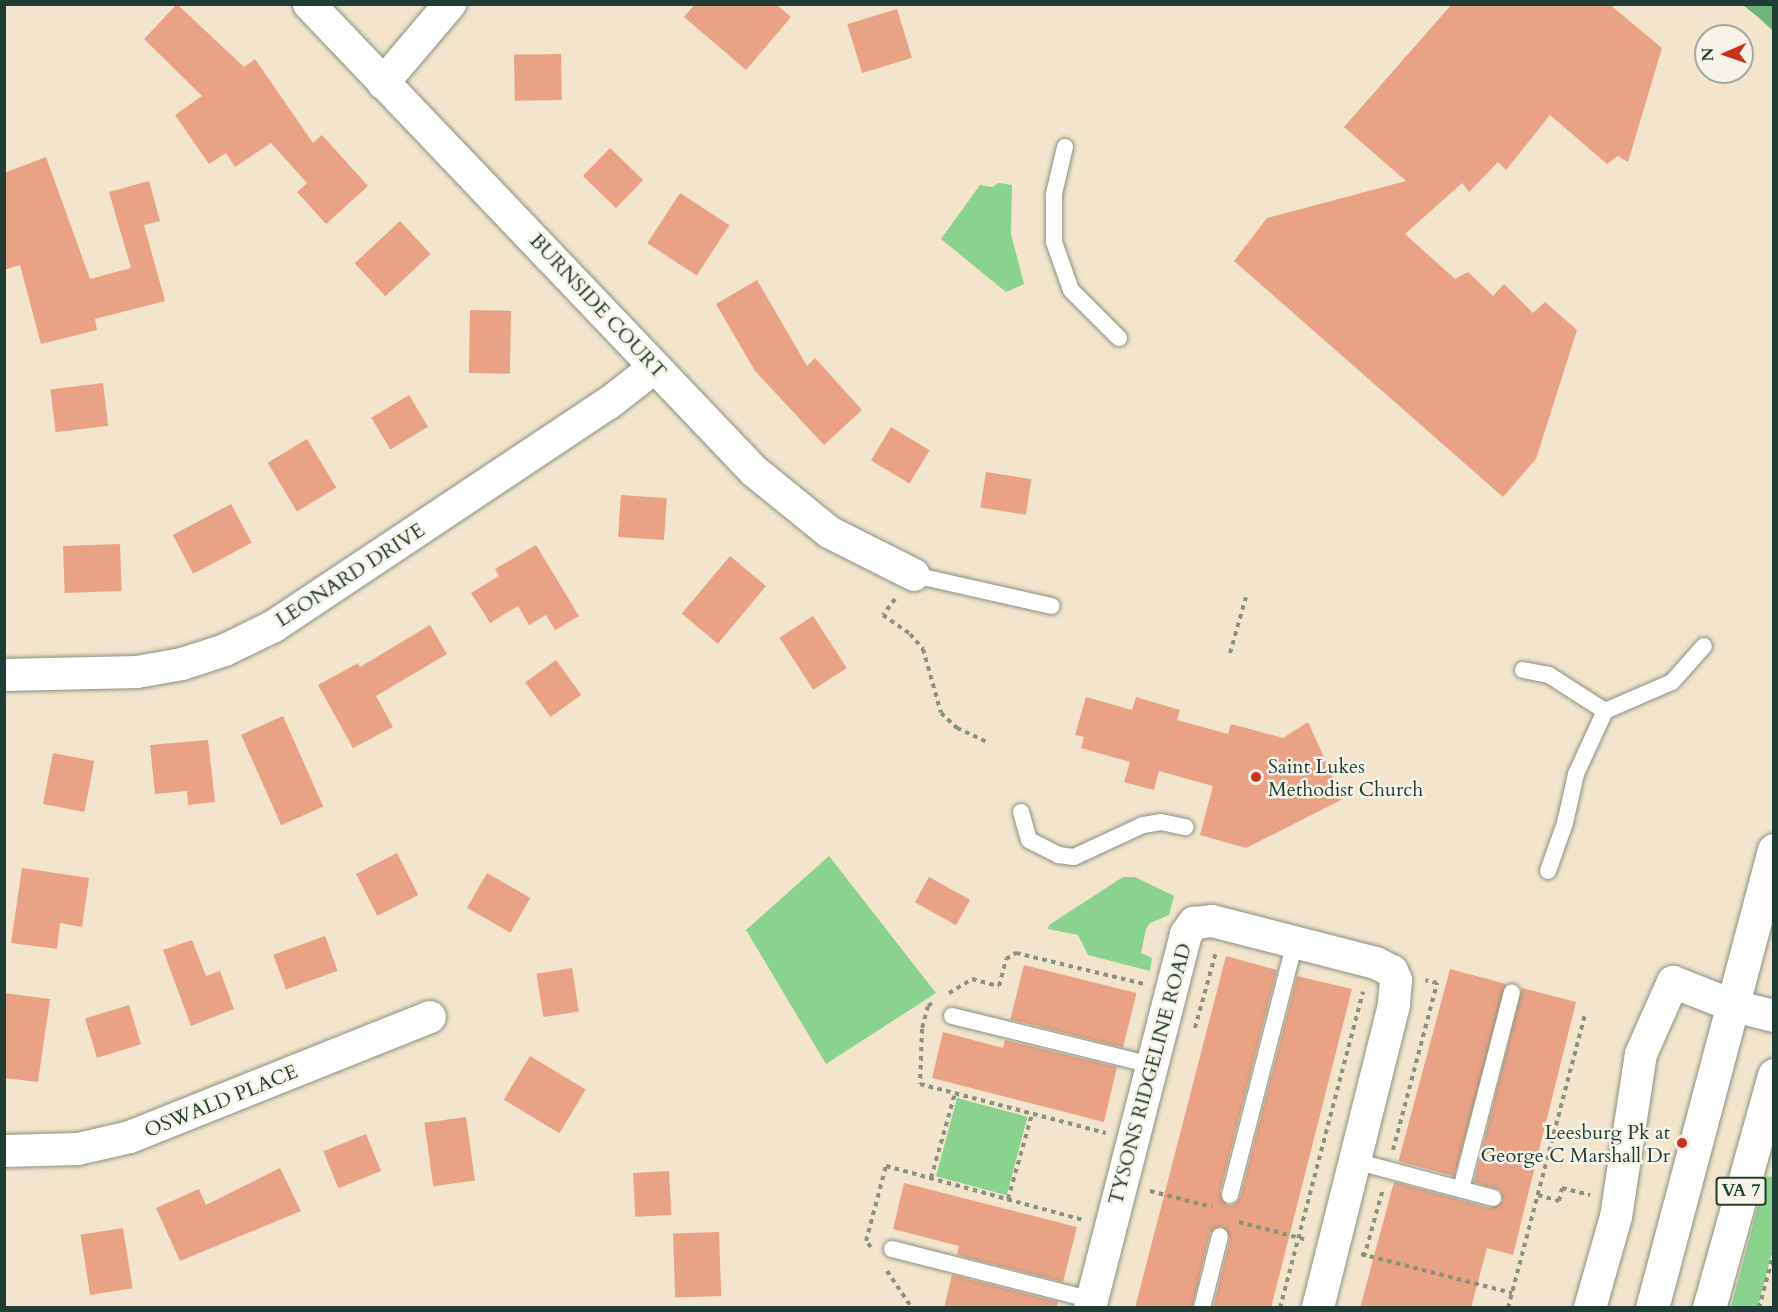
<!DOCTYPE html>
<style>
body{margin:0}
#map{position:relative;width:1778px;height:1312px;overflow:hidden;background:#f3e5cd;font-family:Cardo,serif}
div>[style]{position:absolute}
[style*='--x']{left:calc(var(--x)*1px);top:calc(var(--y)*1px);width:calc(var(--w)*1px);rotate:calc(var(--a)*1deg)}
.green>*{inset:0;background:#8ad38f;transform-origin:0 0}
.forest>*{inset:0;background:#6fb57a}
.building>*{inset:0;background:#e9a284;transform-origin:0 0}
.path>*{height:4px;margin-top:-2px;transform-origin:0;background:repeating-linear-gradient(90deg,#899180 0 4.5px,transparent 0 9px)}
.roads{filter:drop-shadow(0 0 2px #899180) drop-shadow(0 0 2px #899180)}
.lane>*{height:16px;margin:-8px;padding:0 8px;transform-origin:8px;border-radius:8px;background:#fff}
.street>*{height:32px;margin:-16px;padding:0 16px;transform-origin:16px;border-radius:16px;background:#fff}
.primary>*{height:33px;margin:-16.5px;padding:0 16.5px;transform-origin:16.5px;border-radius:16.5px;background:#fff}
.dots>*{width:16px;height:16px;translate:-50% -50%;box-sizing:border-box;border:3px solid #f7f3e8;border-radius:50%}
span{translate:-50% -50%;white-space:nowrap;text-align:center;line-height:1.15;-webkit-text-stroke:5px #f7f3e8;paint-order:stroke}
.shield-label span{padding:2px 4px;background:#f7f3e8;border:2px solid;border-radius:4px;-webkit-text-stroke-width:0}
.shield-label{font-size:18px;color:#1f3d34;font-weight:700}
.street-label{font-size:20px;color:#1f3d34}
.poi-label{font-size:20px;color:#1f3d34}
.left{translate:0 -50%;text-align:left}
.right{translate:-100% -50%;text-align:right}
.frame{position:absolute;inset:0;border:6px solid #1f3d34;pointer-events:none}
.north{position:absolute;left:1694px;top:24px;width:60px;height:60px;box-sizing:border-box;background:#f7f3e8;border:2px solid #a1aaa0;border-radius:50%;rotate:268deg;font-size:16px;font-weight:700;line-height:24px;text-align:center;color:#1f3d34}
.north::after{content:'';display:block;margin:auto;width:21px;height:27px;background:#c8321e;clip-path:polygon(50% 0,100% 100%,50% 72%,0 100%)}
</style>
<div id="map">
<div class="green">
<i style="clip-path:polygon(999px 183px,1012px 185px,1011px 234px,1024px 284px,1006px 292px,941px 239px,980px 185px,992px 187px)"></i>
<i style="clip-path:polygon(829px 856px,936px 993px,826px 1064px,746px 930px)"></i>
<i style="clip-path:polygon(1123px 877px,1135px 877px,1174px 896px,1169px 915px,1150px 923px,1146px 929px,1141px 953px,1152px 958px,1150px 971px,1088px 955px,1078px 935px,1048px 929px,1049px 925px)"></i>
<i style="left:957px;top:1098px;width:73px;height:81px;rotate:15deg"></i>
<i style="clip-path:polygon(1766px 1176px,1773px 1177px,1773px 1248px,1758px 1307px,1731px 1307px)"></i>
</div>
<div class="forest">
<i style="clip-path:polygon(1743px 5px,1773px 5px,1773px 31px,1759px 18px)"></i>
</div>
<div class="building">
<i style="clip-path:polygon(177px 4px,244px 67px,255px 59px,313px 143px,322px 135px,368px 186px,326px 224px,297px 192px,307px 183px,271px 143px,235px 167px,226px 153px,209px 164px,175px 115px,202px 96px,144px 39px)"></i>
<i style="clip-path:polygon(695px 4px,776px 4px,791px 17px,746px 70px,684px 17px)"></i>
<i style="clip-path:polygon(1452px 4px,1609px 4px,1662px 48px,1628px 162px,1618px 156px,1607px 164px,1550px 115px,1506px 170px,1498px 162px,1469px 192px,1462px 183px,1405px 234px,1455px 279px,1468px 272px,1493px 296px,1504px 284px,1533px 313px,1545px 302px,1577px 330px,1536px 459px,1503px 497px,1234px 261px,1267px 218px,1406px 181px,1344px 127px)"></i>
<i style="left:897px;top:9px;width:51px;height:52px;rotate:73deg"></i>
<i style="left:561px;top:54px;width:46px;height:47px;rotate:89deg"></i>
<i style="left:610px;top:148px;width:46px;height:39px;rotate:44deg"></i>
<i style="clip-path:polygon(46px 157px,90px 279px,131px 268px,109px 192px,149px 181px,160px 221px,144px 225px,165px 301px,95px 319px,97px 330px,41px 344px,20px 265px,4px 270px,4px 173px)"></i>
<i style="left:680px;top:193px;width:59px;height:60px;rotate:33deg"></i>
<i style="left:400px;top:221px;width:45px;height:62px;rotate:47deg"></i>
<i style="clip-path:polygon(757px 280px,807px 366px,815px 358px,862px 410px,824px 445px,755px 371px,716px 304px)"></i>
<i style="left:470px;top:310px;width:41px;height:63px;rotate:1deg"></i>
<i style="left:103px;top:383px;width:43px;height:53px;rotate:83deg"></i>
<i style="left:409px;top:395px;width:37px;height:44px;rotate:59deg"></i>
<i style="left:891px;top:427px;width:45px;height:39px;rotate:31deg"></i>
<i style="left:307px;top:439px;width:57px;height:46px;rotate:59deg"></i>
<i style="left:986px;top:472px;width:46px;height:36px;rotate:9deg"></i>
<i style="left:621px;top:495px;width:46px;height:42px;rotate:4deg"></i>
<i style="left:231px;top:504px;width:44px;height:66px;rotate:62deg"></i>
<i style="left:120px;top:544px;width:47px;height:57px;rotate:88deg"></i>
<i style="clip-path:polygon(536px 545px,579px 616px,555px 630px,546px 615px,529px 625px,518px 606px,490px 623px,471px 593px,499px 576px,495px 569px)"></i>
<i style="left:730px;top:556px;width:47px;height:75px;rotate:40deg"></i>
<i style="left:813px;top:616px;width:62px;height:40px;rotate:57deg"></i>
<i style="clip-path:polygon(430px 625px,447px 654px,376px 696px,393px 727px,353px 748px,318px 685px,358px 663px,360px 667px)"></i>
<i style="left:556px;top:660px;width:43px;height:38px;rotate:54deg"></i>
<i style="clip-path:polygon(1086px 697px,1132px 710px,1136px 697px,1180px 710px,1177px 720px,1228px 734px,1231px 724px,1283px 738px,1308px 722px,1343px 799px,1246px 848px,1200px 835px,1213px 786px,1159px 771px,1154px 790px,1124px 782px,1130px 762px,1081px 748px,1084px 737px,1075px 735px)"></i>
<i style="left:283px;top:716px;width:99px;height:46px;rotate:66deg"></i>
<i style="clip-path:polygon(208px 740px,215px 802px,188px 805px,187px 791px,155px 794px,150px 745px)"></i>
<i style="left:53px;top:753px;width:42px;height:52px;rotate:11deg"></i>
<i style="left:397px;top:853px;width:47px;height:46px;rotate:63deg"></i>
<i style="clip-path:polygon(22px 868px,89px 878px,82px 927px,60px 923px,57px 949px,11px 943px)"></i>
<i style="left:487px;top:873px;width:50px;height:40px;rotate:30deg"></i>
<i style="left:929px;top:877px;width:47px;height:29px;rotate:29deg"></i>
<i style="left:325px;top:936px;width:37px;height:55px;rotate:70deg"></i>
<i style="clip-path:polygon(192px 940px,206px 976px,220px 971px,234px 1009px,191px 1026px,163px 950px)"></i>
<i style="clip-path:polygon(1226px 956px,1277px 970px,1220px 1192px,1227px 1205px,1233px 1205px,1240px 1198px,1297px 976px,1352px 989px,1271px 1308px,1213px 1308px,1230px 1238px,1222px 1226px,1210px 1233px,1192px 1308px,1135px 1308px)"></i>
<i style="left:1024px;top:965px;width:116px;height:56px;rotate:14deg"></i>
<i style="left:572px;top:968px;width:44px;height:36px;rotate:81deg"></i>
<i style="left:1450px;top:969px;width:58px;height:199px;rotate:15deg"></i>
<i style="clip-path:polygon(1522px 988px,1576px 1002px,1513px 1255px,1487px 1248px,1471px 1308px,1360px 1308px,1394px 1182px,1490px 1208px,1503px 1201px,1500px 1190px,1474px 1182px)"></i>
<i style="clip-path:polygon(4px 993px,50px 999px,38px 1082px,4px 1078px)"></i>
<i style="left:129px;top:1005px;width:41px;height:46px;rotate:73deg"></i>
<i style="clip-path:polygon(943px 1032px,1003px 1048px,1005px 1040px,1117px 1067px,1104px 1122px,932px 1078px)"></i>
<i style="left:530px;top:1056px;width:65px;height:51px;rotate:31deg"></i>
<i style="left:466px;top:1117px;width:64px;height:42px;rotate:82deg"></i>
<i style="left:366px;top:1134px;width:40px;height:46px;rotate:68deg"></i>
<i style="clip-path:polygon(280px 1168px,301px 1211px,180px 1261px,156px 1208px,199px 1189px,206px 1205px)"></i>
<i style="left:669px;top:1171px;width:44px;height:36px;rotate:87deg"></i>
<i style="clip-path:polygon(904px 1183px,1077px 1227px,1063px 1282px,957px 1255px,959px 1246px,893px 1229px)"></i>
<i style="left:123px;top:1228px;width:61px;height:43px;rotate:81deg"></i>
<i style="left:719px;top:1232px;width:64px;height:46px;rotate:88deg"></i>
<i style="clip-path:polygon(952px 1275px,1058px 1302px,1056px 1308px,944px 1308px)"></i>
</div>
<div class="path">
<i style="--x:895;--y:599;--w:20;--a:127"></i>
<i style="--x:883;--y:615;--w:33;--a:35"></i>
<i style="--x:910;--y:634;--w:20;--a:49"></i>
<i style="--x:923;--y:649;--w:66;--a:74.3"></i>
<i style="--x:941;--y:713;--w:22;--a:43"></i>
<i style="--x:957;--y:728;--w:35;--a:25"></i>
<i style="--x:1230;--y:653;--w:58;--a:-74.1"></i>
<i style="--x:949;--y:993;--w:27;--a:-31"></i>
<i style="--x:972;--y:979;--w:28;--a:15"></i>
<i style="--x:999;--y:986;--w:28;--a:-75"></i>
<i style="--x:1006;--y:959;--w:12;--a:-31"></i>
<i style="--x:1016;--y:953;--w:132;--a:13.6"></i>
<i style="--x:932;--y:1003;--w:5;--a:143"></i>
<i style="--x:928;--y:1006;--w:24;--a:105"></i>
<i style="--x:922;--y:1029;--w:55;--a:92.1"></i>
<i style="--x:920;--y:1084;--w:192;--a:14.8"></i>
<i style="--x:1195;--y:1028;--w:79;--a:-74.6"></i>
<i style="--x:1393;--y:1150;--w:173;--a:-75.2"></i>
<i style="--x:1437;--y:983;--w:12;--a:-166"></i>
<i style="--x:931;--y:1178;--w:88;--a:-74.2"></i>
<i style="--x:1150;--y:1191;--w:64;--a:14.5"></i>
<i style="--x:1538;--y:1195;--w:22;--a:16"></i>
<i style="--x:1559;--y:1201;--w:13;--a:-77"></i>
<i style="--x:1562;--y:1188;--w:29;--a:14"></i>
<i style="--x:1008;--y:1199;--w:88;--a:-74.2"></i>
<i style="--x:1239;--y:1222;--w:70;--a:14.8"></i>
<i style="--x:871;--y:1247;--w:8;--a:-130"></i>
<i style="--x:866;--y:1241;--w:78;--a:-75.1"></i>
<i style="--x:886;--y:1166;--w:204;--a:15.3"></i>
<i style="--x:1361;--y:1254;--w:156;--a:14.5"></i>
<i style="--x:1364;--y:1257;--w:71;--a:-74.4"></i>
<i style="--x:887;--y:1271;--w:45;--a:56"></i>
<i style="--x:1280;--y:1308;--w:327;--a:-75.3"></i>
<i style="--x:1508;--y:1308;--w:303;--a:-75.3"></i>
<i style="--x:1759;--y:1308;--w:58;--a:-75"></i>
</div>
<div class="roads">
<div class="lane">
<i style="--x:1065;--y:147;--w:48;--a:103.2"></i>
<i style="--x:1054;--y:194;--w:48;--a:90"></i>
<i style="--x:1054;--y:242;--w:51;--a:70.5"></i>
<i style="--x:1071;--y:290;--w:68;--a:45"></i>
<i style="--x:914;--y:575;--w:141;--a:12.7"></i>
<i style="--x:1523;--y:670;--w:26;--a:11"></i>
<i style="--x:1549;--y:675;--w:67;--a:32.7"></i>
<i style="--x:1021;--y:812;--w:29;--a:74"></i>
<i style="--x:1029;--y:840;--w:33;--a:27"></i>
<i style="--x:1058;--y:855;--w:16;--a:7"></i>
<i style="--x:1074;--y:857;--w:76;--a:-24.9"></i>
<i style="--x:1143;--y:825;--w:18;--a:-9"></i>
<i style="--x:1161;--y:822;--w:25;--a:12"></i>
<i style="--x:1548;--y:871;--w:51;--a:-70.5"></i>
<i style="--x:1565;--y:823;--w:50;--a:-77.3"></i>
<i style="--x:1576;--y:774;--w:69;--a:-65.3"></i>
<i style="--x:1605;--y:711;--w:73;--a:-23.4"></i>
<i style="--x:1672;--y:682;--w:48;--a:-48.4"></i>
<i style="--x:952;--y:1016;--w:206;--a:13.8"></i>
<i style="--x:1355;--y:1161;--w:143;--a:15"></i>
<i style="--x:1461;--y:1189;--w:203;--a:-75.5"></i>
<i style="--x:1230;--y:1195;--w:261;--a:-75.6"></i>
<i style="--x:892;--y:1249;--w:206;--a:14.3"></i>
<i style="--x:1202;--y:1308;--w:74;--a:-76"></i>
</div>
<div class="street">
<i style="--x:309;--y:4;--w:645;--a:46.38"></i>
<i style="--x:754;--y:471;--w:97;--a:39.1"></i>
<i style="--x:829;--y:532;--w:95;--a:26.8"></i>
<i style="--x:383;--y:83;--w:104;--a:-49.7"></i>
<i style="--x:4;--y:675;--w:133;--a:-1.3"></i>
<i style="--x:137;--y:672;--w:46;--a:-10.1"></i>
<i style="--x:182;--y:664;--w:45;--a:-18"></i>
<i style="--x:225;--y:650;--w:55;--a:-26.1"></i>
<i style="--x:274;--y:626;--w:402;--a:-33.7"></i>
<i style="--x:609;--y:403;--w:58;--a:-38"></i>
<i style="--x:4;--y:1151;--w:74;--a:-1.5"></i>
<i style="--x:78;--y:1149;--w:53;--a:-13"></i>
<i style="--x:130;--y:1137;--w:323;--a:-21.8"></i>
<i style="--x:1090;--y:1308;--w:386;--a:-75.6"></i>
<i style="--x:1186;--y:934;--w:14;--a:-54"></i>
<i style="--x:1194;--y:923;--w:18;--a:-6"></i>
<i style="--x:1212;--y:921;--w:169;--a:14.4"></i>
<i style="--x:1376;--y:963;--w:18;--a:27"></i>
<i style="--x:1392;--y:971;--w:10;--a:66"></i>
<i style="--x:1396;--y:980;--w:25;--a:95"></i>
<i style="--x:1394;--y:1005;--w:312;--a:104.1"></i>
<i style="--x:1590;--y:1308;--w:95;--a:-74.1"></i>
<i style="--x:1616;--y:1217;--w:165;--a:-81.3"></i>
<i style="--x:1641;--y:1054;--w:79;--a:-66"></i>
<i style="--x:1673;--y:982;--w:66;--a:21.5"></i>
<i style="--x:1734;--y:1006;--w:41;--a:14"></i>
</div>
<div class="primary">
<i style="--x:1652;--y:1308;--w:474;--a:-75.1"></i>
<i style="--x:1709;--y:1308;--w:242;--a:-74.4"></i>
</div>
</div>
<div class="dots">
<i style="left:1256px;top:777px;background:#c8321e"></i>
<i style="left:1682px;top:1143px;background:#c8321e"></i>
</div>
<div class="shield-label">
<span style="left:1741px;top:1191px">VA 7</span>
</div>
<div class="street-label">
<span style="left:598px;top:306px;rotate:47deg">BURNSIDE COURT</span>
<span style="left:350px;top:575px;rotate:-33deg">LEONARD DRIVE</span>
<span style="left:1150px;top:1074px;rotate:-75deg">TYSONS RIDGELINE ROAD</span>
<span style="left:221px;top:1101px;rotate:-22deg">OSWALD PLACE</span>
</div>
<div class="poi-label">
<span class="left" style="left:1268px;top:778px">Saint Lukes<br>Methodist Church</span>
<span class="right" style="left:1670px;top:1144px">Leesburg Pk at<br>George C Marshall Dr</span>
</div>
<div class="frame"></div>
<div class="north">N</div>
</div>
